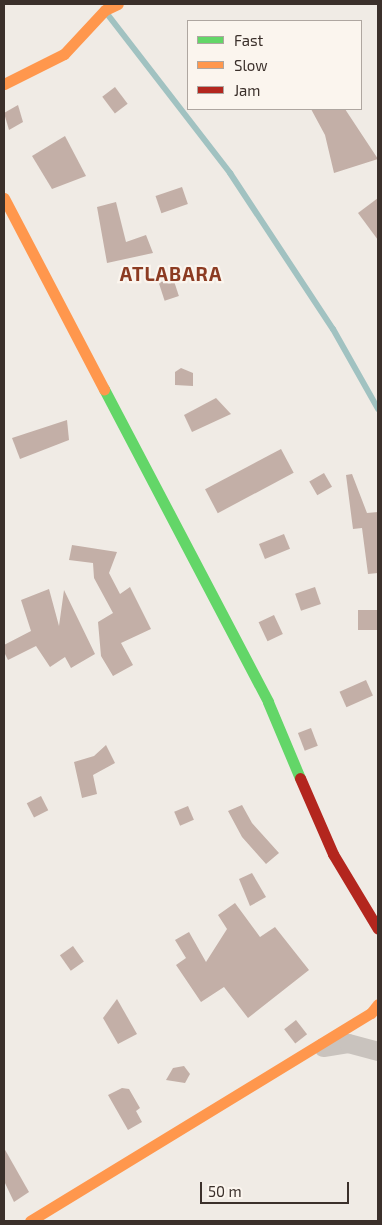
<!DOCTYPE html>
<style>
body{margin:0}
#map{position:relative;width:382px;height:1225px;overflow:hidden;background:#f0ebe5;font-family:"Exo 2",sans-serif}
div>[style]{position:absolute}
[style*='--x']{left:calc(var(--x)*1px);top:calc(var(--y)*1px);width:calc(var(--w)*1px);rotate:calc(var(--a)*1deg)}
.stream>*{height:6px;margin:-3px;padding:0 3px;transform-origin:3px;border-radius:3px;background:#a1c2c1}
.building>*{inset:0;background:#c3afa7;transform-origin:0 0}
.street>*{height:19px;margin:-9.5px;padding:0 9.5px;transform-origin:9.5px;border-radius:9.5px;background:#c9c3be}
.fast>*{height:11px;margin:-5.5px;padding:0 5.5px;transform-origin:5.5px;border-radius:5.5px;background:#63d668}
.slow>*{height:11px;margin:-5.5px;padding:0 5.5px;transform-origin:5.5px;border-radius:5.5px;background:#ff974d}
.jam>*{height:11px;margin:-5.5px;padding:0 5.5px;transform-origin:5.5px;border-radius:5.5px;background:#b3261e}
span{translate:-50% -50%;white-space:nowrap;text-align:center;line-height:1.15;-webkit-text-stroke:4.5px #fbf5ee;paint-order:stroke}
.district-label{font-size:19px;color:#8c3b22;font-weight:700;letter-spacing:1px}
.frame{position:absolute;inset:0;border:5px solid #3b302b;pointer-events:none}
.legend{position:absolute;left:187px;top:20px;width:175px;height:90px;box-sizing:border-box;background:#fbf5ee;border:1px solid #aea6a0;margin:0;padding:6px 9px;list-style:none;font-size:15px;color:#3b302b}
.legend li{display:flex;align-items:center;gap:10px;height:25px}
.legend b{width:25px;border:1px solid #aea6a0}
.scale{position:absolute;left:200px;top:1182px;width:149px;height:22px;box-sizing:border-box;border:2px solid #3b302b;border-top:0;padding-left:6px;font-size:15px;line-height:18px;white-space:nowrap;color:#3b302b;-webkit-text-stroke:4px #fbf5ee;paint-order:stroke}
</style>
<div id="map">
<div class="stream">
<i style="--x:108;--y:15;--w:200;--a:52.3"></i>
<i style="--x:230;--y:173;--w:187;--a:56.6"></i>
<i style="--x:333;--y:329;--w:92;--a:60.6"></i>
</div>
<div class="building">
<i style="left:115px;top:87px;width:21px;height:16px;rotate:53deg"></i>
<i style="clip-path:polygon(18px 105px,23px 122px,9px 130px,4px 113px)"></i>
<i style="clip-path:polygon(311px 109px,345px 109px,378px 159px,334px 173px,325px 135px)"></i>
<i style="clip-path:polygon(65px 136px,86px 176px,52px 189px,32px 156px)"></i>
<i style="left:182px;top:187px;width:18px;height:28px;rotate:71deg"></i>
<i style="clip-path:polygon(378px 198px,378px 240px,358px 213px)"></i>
<i style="clip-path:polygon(116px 202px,126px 242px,146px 235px,153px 253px,107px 263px,97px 207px)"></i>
<i style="left:173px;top:278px;width:19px;height:15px;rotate:72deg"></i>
<i style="clip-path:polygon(181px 368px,193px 373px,193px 386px,175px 385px,175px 372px)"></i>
<i style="clip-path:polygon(216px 398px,231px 414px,192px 432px,184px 415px)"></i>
<i style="clip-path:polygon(67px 420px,69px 440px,20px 459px,12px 438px)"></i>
<i style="left:281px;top:449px;width:27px;height:86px;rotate:62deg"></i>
<i style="left:324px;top:473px;width:16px;height:17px;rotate:60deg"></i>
<i style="clip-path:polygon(352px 474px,367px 513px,378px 512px,378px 573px,368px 574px,362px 528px,353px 529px,346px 475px)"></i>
<i style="left:284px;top:534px;width:16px;height:27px;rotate:68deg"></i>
<i style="clip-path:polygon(72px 545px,117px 552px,109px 573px,120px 594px,130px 587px,151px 629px,121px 643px,133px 665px,113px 676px,101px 656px,98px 622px,113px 613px,94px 578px,93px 563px,69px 560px)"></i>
<i style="left:315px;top:587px;width:18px;height:21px;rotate:71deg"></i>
<i style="clip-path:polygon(49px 589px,59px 626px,64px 590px,95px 654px,71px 668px,65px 657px,50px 667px,36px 646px,8px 660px,4px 652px,4px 645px,31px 631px,21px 600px)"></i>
<i style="left:378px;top:610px;width:20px;height:20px;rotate:90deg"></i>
<i style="left:274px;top:615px;width:21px;height:17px;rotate:65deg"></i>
<i style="left:366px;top:680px;width:17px;height:29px;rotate:66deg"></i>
<i style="left:311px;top:728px;width:19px;height:14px;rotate:69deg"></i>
<i style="clip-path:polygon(106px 745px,115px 763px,93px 775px,97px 794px,82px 798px,74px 762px,94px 756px)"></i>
<i style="left:41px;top:796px;width:16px;height:16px;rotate:63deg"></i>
<i style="clip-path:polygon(242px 805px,252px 823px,279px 853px,266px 864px,242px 837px,228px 811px)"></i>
<i style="left:188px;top:806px;width:15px;height:15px;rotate:67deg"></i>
<i style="clip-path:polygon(252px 873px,266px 897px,250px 906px,239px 879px)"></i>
<i style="clip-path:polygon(235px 903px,260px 937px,275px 927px,309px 970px,248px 1018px,224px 987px,201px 1002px,176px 965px,186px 958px,175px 940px,189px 932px,206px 962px,227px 929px,218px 915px)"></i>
<i style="left:73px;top:946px;width:19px;height:16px;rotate:55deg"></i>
<i style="clip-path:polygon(117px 999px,137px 1034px,118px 1044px,103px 1018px)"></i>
<i style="left:296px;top:1020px;width:18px;height:15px;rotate:52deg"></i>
<i style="clip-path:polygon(184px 1066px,190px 1074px,185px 1083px,166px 1080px,173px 1068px)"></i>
<i style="clip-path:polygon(122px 1088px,129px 1089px,140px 1108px,136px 1111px,142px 1122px,128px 1130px,108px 1095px)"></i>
<i style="clip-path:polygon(4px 1148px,29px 1192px,14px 1202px,4px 1181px)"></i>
</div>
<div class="street">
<i style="--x:323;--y:1047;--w:25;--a:-9"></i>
<i style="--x:348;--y:1043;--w:31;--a:15"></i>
</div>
<div class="fast">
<i style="--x:104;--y:389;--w:353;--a:62.3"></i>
<i style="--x:268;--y:702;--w:82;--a:67.2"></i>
</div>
<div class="slow">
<i style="--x:4;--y:84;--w:67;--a:-26.6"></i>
<i style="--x:64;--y:54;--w:60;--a:-47"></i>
<i style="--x:105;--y:10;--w:14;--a:-25"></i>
<i style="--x:4;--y:198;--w:216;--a:62.4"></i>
<i style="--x:30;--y:1221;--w:399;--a:-31.4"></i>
<i style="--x:371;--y:1013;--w:11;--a:-52"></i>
</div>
<div class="jam">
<i style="--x:300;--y:778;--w:83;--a:66.5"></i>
<i style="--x:333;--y:854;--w:87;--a:59"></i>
</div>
<div class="district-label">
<span style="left:171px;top:274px">ATLABARA</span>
</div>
<div class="frame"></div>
<ul class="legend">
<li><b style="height:6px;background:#63d668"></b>Fast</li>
<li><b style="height:6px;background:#ff974d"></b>Slow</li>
<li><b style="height:6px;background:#b3261e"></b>Jam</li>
</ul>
<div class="scale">50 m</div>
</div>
